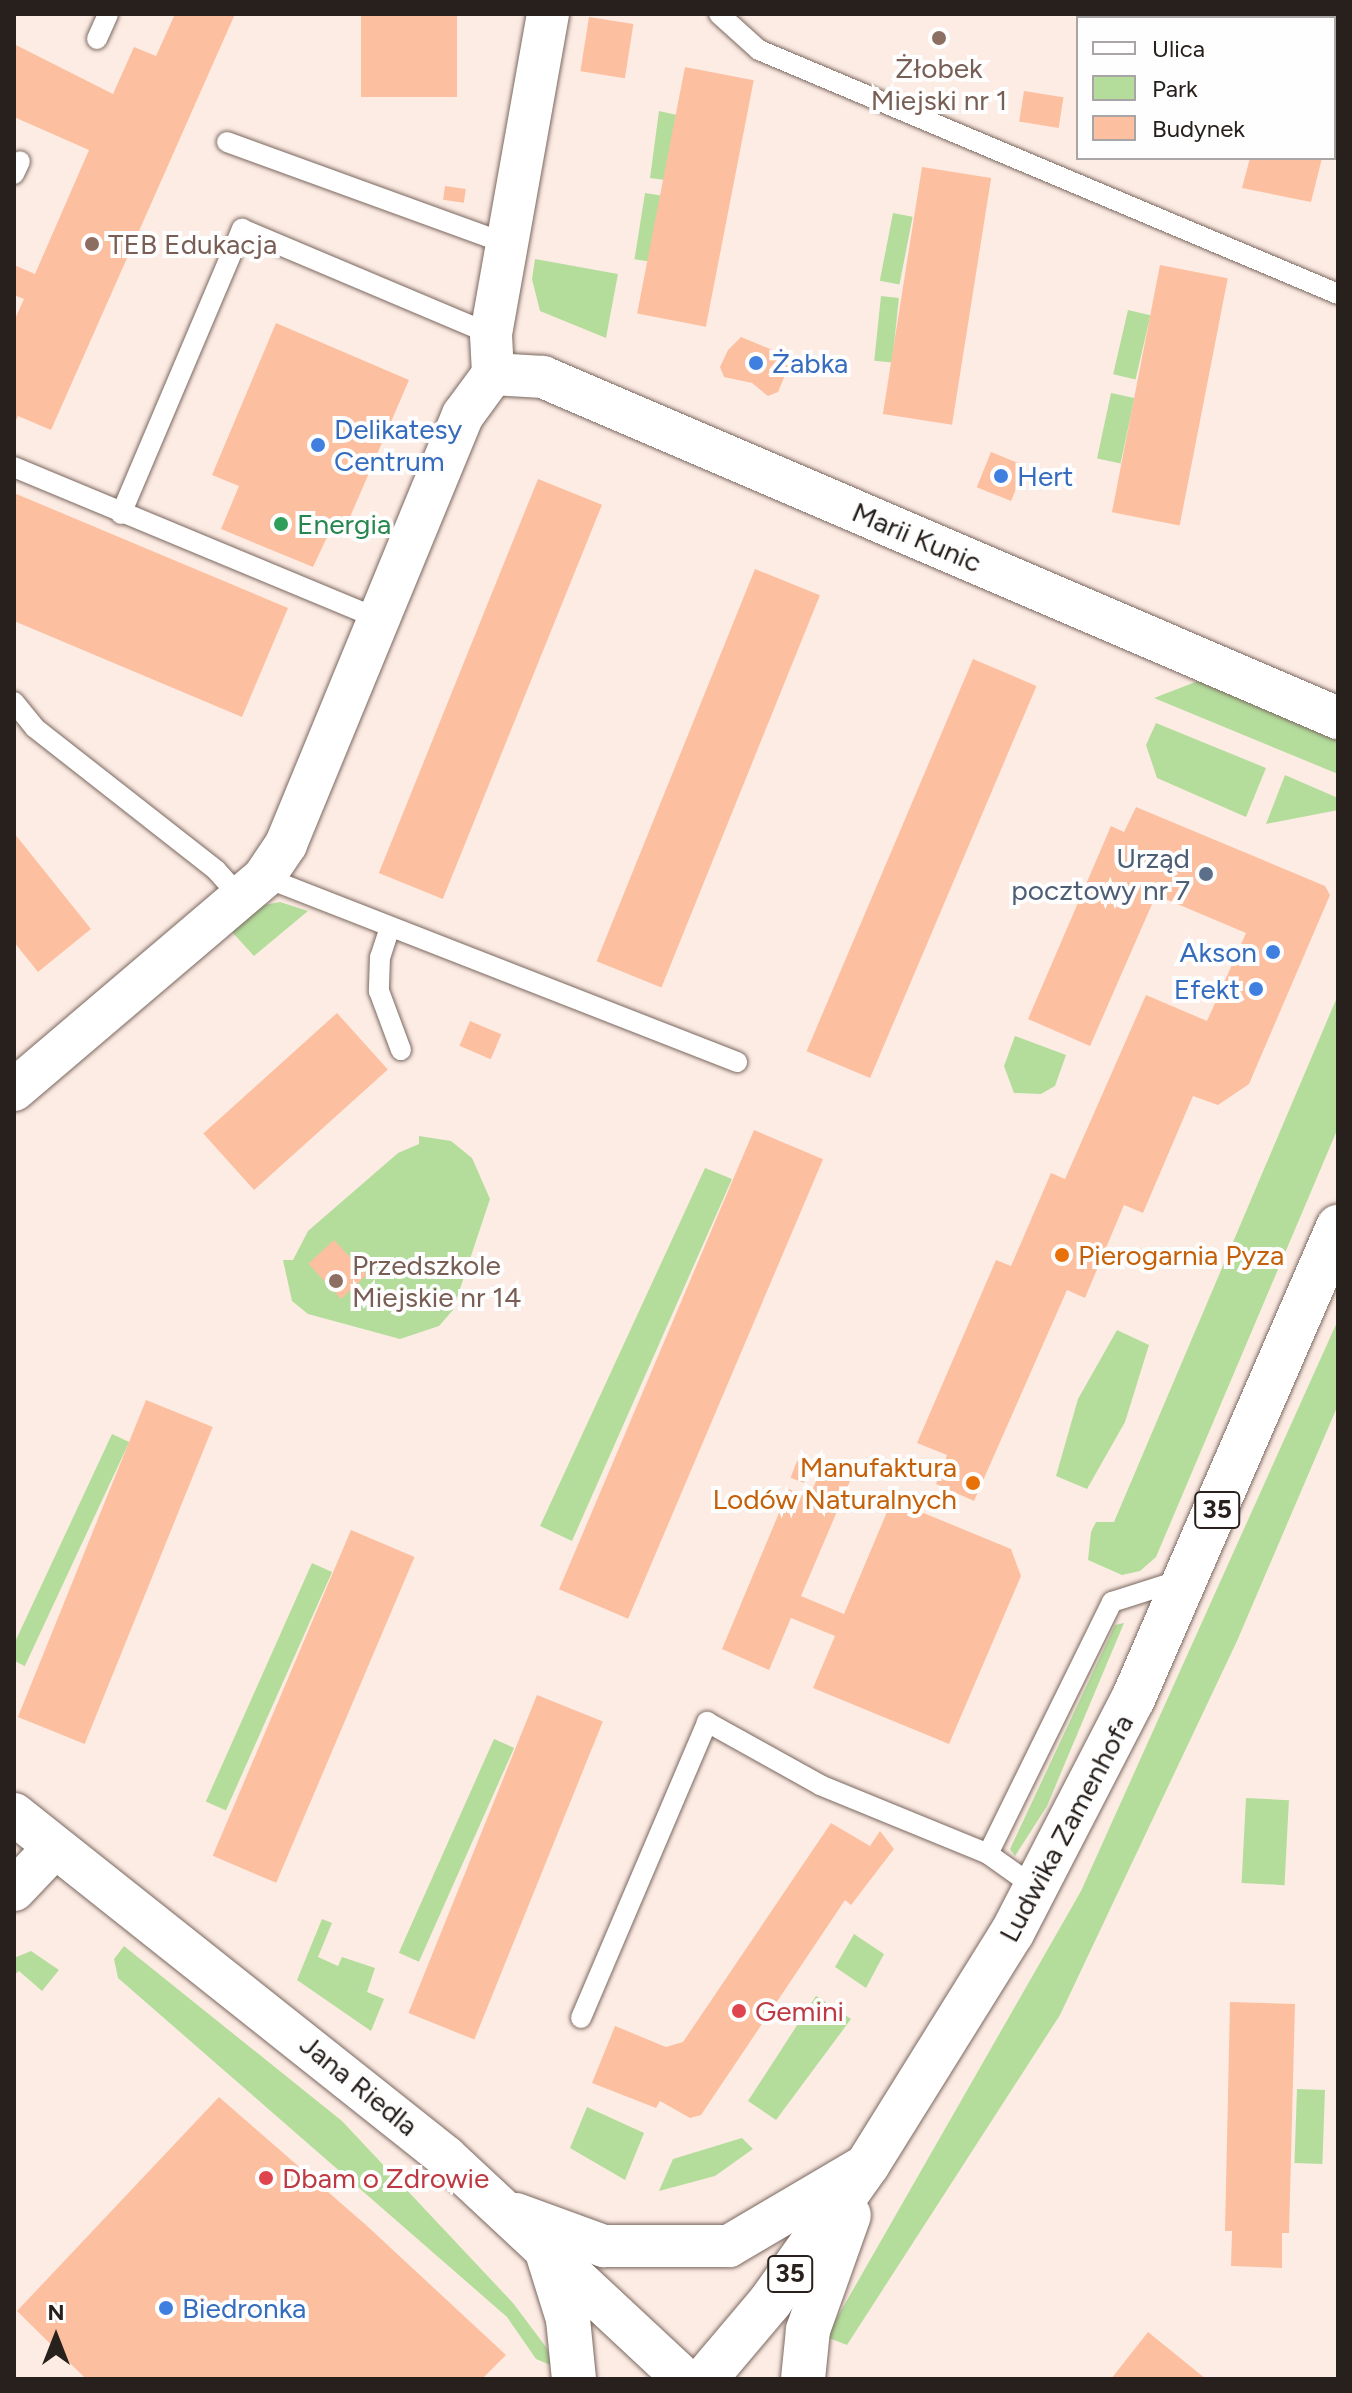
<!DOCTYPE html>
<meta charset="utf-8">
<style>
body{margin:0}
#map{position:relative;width:1352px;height:2393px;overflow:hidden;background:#fdece4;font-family:Figtree,sans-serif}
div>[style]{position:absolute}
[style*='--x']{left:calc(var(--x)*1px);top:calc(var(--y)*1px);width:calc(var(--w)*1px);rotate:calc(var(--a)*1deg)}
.green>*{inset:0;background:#b4dd9c;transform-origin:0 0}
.building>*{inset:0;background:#fcc0a1;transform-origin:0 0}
.roads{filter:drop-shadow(0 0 2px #7a685f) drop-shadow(0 0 2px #7a685f)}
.service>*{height:20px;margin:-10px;padding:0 10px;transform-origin:10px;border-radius:10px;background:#fff}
.minor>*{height:42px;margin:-21px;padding:0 21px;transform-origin:21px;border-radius:21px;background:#fff}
.primary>*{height:44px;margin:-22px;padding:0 22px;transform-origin:22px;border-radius:22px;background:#fff}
.dots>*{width:22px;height:22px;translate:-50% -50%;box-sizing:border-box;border:4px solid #fefefe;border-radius:50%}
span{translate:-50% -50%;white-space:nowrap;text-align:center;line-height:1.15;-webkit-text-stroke:8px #fefefe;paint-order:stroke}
.shield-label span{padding:2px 6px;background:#fefefe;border:2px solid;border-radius:6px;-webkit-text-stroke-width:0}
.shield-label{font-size:26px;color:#27201c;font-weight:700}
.education-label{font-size:28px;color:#785e54}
.left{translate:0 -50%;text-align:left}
.shop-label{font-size:28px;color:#366cbe}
.right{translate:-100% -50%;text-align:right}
.leisure-label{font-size:28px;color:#27864d}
.street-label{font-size:28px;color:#27201c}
.service-label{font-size:28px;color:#4e5e75}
.food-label{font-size:28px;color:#c56008}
.health-label{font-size:28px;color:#be3a42}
.frame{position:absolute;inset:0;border:16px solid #27201c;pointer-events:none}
.legend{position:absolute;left:1076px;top:16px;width:260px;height:144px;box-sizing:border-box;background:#fefefe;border:2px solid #a8a5a4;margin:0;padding:10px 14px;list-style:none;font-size:24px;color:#27201c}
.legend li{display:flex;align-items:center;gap:16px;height:40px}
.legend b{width:40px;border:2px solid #a8a5a4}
.north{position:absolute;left:16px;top:2297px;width:80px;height:80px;-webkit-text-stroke:6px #fefefe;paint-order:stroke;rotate:0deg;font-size:22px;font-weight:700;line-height:32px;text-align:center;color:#27201c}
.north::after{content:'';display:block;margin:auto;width:28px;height:36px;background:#27201c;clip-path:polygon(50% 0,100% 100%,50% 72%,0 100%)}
</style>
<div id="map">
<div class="green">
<i style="clip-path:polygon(659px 111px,677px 115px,665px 180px,650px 178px)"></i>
<i style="left:645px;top:193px;width:18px;height:67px;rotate:9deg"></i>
<i style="left:893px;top:213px;width:20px;height:69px;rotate:11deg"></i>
<i style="clip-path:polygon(535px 259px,618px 274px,606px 338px,540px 311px,532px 279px)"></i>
<i style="left:881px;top:296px;width:18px;height:65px;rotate:6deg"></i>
<i style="left:1128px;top:310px;width:23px;height:66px;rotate:13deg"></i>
<i style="left:1111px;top:393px;width:24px;height:67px;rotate:12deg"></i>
<i style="clip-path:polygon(1198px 681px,1338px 741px,1338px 774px,1154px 698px)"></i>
<i style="clip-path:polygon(1156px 723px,1266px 768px,1246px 817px,1157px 778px,1146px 745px)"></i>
<i style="clip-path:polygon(1285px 775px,1338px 798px,1338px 810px,1266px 824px)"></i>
<i style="clip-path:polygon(280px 902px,308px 911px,254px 956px,232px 932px,259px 906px)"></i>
<i style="clip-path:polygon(1338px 995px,1338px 1128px,1156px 1557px,1140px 1571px,1122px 1575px,1088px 1560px,1091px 1532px,1096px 1522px,1114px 1522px)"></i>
<i style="clip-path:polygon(1015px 1036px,1066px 1055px,1055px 1086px,1041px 1094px,1014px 1093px,1004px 1066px)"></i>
<i style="clip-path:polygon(419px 1136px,451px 1141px,472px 1158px,490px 1199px,453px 1310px,439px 1326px,400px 1339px,308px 1314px,292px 1301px,283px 1260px,293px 1260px,308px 1231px,398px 1153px,419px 1144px)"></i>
<i style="clip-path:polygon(705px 1168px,732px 1179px,572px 1541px,540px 1526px)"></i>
<i style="clip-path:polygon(1338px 1320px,1338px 1405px,1237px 1641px,1060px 2015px,847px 2345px,826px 2337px,1081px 1891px)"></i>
<i style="clip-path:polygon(1117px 1330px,1149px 1345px,1125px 1422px,1087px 1489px,1056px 1476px,1078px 1399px)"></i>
<i style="left:112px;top:1434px;width:19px;height:247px;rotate:25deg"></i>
<i style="left:312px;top:1563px;width:22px;height:261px;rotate:24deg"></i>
<i style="clip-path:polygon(1124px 1623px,1047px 1806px,1015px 1856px,1010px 1849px,1115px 1625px)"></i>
<i style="left:494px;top:1739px;width:22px;height:234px;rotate:24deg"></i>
<i style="left:1246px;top:1798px;width:43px;height:85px;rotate:3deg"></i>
<i style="clip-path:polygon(322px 1919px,332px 1923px,318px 1957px,338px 1966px,342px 1957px,375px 1968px,367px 1992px,384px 1999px,371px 2031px,297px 1980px)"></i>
<i style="clip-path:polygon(854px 1934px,884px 1954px,866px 1988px,835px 1967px)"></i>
<i style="clip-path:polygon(124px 1946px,342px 2121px,513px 2303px,546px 2347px,553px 2366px,536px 2359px,507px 2317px,118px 1978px,114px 1959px)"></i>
<i style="clip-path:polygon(31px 1951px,59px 1970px,42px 1991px,19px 1971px,14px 1975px,14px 1958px)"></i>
<i style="clip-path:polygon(816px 1996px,851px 2019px,776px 2120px,748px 2101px)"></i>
<i style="left:1297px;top:2089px;width:28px;height:74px;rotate:2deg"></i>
<i style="clip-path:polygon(587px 2107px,644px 2133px,625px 2180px,570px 2148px)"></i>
<i style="clip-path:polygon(742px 2138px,753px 2149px,715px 2176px,659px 2191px,673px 2159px)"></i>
</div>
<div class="building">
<i style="clip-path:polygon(175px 14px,235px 14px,51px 430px,18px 416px,14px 425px,14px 321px,24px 299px,14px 295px,14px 265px,35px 274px,89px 150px,14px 117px,14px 44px,113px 94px,134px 47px,156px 56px)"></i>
<i style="left:361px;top:14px;width:96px;height:83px"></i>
<i style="clip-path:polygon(1286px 14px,1338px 14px,1335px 106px,1334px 18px)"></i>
<i style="left:589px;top:17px;width:45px;height:55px;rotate:9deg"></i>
<i style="left:685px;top:67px;width:70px;height:251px;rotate:11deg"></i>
<i style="left:1024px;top:91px;width:40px;height:31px;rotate:9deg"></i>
<i style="clip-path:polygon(1250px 158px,1322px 158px,1311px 202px,1242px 188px)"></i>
<i style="left:922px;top:167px;width:70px;height:250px;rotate:9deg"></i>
<i style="left:445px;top:186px;width:21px;height:14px;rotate:8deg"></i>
<i style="left:1160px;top:265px;width:69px;height:252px;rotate:11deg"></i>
<i style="clip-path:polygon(276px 323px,409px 380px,341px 538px,329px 533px,313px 567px,221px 529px,239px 486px,212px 475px)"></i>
<i style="clip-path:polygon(741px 337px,792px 358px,778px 392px,768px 396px,752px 383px,724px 377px,720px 367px,728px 350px)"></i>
<i style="left:991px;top:452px;width:37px;height:38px;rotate:22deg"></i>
<i style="left:538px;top:479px;width:69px;height:425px;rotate:22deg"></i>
<i style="clip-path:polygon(14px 493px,288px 608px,242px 717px,14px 621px)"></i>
<i style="left:755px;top:569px;width:70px;height:423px;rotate:22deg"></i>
<i style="left:973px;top:659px;width:69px;height:426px;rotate:23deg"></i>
<i style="clip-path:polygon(1136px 807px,1325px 886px,1330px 895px,1249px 1084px,1218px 1105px,1193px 1096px,1143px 1213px,1124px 1205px,1085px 1298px,1067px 1290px,974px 1501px,936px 1484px,947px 1455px,917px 1443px,996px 1260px,1011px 1266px,1051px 1173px,1065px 1179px,1146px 995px,1207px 1021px,1246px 933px,1156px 895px,1090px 1046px,1028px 1019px,1111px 826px,1124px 832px)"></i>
<i style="clip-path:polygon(14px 833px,91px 929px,38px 972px,14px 942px)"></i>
<i style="left:337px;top:1013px;width:76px;height:180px;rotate:48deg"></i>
<i style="left:470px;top:1021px;width:34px;height:27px;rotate:23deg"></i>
<i style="left:754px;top:1130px;width:75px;height:499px;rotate:23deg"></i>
<i style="left:334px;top:1240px;width:48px;height:35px;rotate:47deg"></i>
<i style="left:146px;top:1400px;width:72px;height:342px;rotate:22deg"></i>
<i style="left:797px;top:1461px;width:14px;height:18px;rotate:21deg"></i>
<i style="clip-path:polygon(821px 1469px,850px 1481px,801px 1596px,844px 1614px,892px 1500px,1011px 1549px,1021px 1576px,949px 1744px,813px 1688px,835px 1636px,791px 1618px,769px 1670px,722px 1649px,789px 1489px,809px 1498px)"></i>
<i style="left:351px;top:1530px;width:69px;height:354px;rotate:23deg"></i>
<i style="left:537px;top:1695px;width:71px;height:343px;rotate:22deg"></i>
<i style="clip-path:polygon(831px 1823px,870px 1846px,880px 1831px,894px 1849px,851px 1905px,845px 1900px,701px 2115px,690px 2118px,660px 2101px,656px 2108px,592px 2083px,615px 2026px,666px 2047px,683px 2042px)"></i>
<i style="clip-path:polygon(1230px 2002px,1295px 2004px,1289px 2233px,1282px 2233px,1282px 2268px,1231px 2266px,1232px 2231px,1225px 2231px)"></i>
<i style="clip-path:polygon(219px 2097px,366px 2225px,506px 2355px,482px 2379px,86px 2379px,17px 2311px)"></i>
<i style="clip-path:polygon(1148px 2332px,1206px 2379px,1111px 2379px)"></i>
</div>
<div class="roads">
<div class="service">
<i style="--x:719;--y:14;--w:54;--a:42"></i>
<i style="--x:759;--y:50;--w:628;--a:22.85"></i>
<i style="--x:97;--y:39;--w:27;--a:-66"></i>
<i style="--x:227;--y:142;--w:299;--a:20"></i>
<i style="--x:14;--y:174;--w:14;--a:-65"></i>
<i style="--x:14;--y:467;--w:395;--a:22.6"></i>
<i style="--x:121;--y:514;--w:310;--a:-67"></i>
<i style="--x:242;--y:229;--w:270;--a:22.9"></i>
<i style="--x:14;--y:702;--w:33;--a:51"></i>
<i style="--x:35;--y:728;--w:230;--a:38.1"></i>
<i style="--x:216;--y:870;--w:38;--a:48"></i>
<i style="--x:264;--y:877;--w:508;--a:21.36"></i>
<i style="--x:390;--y:927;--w:32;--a:108"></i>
<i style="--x:380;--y:957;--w:34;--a:92"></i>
<i style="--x:379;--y:991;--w:63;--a:69.6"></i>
<i style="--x:1036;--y:1888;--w:59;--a:-144.7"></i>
<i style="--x:988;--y:1854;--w:281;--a:-63.8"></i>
<i style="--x:1112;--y:1602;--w:72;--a:-17.7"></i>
<i style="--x:581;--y:2018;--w:322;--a:-66.9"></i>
<i style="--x:707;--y:1722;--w:129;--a:29.1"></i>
<i style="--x:820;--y:1785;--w:182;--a:22.3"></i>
</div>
<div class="minor">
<i style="--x:493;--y:374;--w:50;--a:3.4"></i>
<i style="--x:543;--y:377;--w:865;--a:23.22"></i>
<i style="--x:14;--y:1090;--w:328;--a:-40.4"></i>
<i style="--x:264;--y:877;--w:40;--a:-56"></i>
<i style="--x:286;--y:844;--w:464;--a:-67.6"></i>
<i style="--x:463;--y:415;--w:51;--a:-53.8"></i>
<i style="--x:493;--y:374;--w:40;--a:-92.9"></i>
<i style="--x:491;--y:334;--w:325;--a:-79.9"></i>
<i style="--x:14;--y:1814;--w:552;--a:38.45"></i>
<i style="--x:446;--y:2157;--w:325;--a:43"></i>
<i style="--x:14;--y:1890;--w:58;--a:-46.4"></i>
<i style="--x:516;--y:2214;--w:94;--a:20"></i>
<i style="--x:604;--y:2246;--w:125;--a:0"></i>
<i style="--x:729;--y:2246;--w:161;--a:-30.5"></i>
</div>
<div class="primary">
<i style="--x:548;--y:2255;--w:67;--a:72.6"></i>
<i style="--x:568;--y:2319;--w:60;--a:84.3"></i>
<i style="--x:705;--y:2379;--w:101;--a:-49.8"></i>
<i style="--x:770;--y:2302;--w:169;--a:-54.6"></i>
<i style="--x:868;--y:2164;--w:272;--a:-58.1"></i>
<i style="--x:1012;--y:1933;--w:263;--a:-62.7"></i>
<i style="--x:1133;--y:1699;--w:515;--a:-66.52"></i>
<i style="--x:803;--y:2379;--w:49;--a:-84.2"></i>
<i style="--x:808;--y:2330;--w:122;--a:-70.4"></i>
</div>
</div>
<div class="dots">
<i style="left:939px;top:38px;background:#8d6e63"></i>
<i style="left:92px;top:244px;background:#8d6e63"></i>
<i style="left:756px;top:363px;background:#3f7fe0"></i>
<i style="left:318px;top:445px;background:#3f7fe0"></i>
<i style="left:1001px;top:476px;background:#3f7fe0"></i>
<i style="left:281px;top:524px;background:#2e9e5b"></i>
<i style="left:1206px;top:874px;background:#5c6f8a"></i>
<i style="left:1273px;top:952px;background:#3f7fe0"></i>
<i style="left:1256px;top:989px;background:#3f7fe0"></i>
<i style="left:1062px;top:1255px;background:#e8710a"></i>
<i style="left:336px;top:1281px;background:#8d6e63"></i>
<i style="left:973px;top:1483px;background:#e8710a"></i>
<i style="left:739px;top:2011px;background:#e0444e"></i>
<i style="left:266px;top:2178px;background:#e0444e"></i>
<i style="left:166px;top:2308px;background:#3f7fe0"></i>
</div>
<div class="shield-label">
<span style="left:1217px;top:1510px">35</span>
<span style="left:790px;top:2274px">35</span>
</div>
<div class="education-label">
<span style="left:939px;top:84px">Żłobek<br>Miejski nr 1</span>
<span class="left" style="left:108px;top:244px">TEB Edukacja</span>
<span class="left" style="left:352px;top:1281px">Przedszkole<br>Miejskie nr 14</span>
</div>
<div class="shop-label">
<span class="left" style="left:772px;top:363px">Żabka</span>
<span class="left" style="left:334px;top:445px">Delikatesy<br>Centrum</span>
<span class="left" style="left:1017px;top:476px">Hert</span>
<span class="right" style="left:1257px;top:952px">Akson</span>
<span class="right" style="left:1240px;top:989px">Efekt</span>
<span class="left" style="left:182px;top:2308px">Biedronka</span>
</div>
<div class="leisure-label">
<span class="left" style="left:297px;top:524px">Energia</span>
</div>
<div class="street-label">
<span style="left:917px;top:537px;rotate:23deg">Marii Kunic</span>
<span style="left:1066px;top:1828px;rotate:-62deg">Ludwika Zamenhofa</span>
<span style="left:359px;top:2085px;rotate:39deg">Jana Riedla</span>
</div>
<div class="service-label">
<span class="right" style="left:1190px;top:874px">Urząd<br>pocztowy nr 7</span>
</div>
<div class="food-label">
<span class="left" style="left:1078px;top:1255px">Pierogarnia Pyza</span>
<span class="right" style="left:957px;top:1483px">Manufaktura<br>Lodów Naturalnych</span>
</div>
<div class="health-label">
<span class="left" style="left:755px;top:2011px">Gemini</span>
<span class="left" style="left:282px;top:2178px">Dbam o Zdrowie</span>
</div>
<div class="frame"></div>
<ul class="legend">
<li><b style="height:10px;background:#fff"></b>Ulica</li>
<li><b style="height:22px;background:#b4dd9c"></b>Park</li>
<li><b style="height:22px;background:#fcc0a1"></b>Budynek</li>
</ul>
<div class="north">N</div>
</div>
